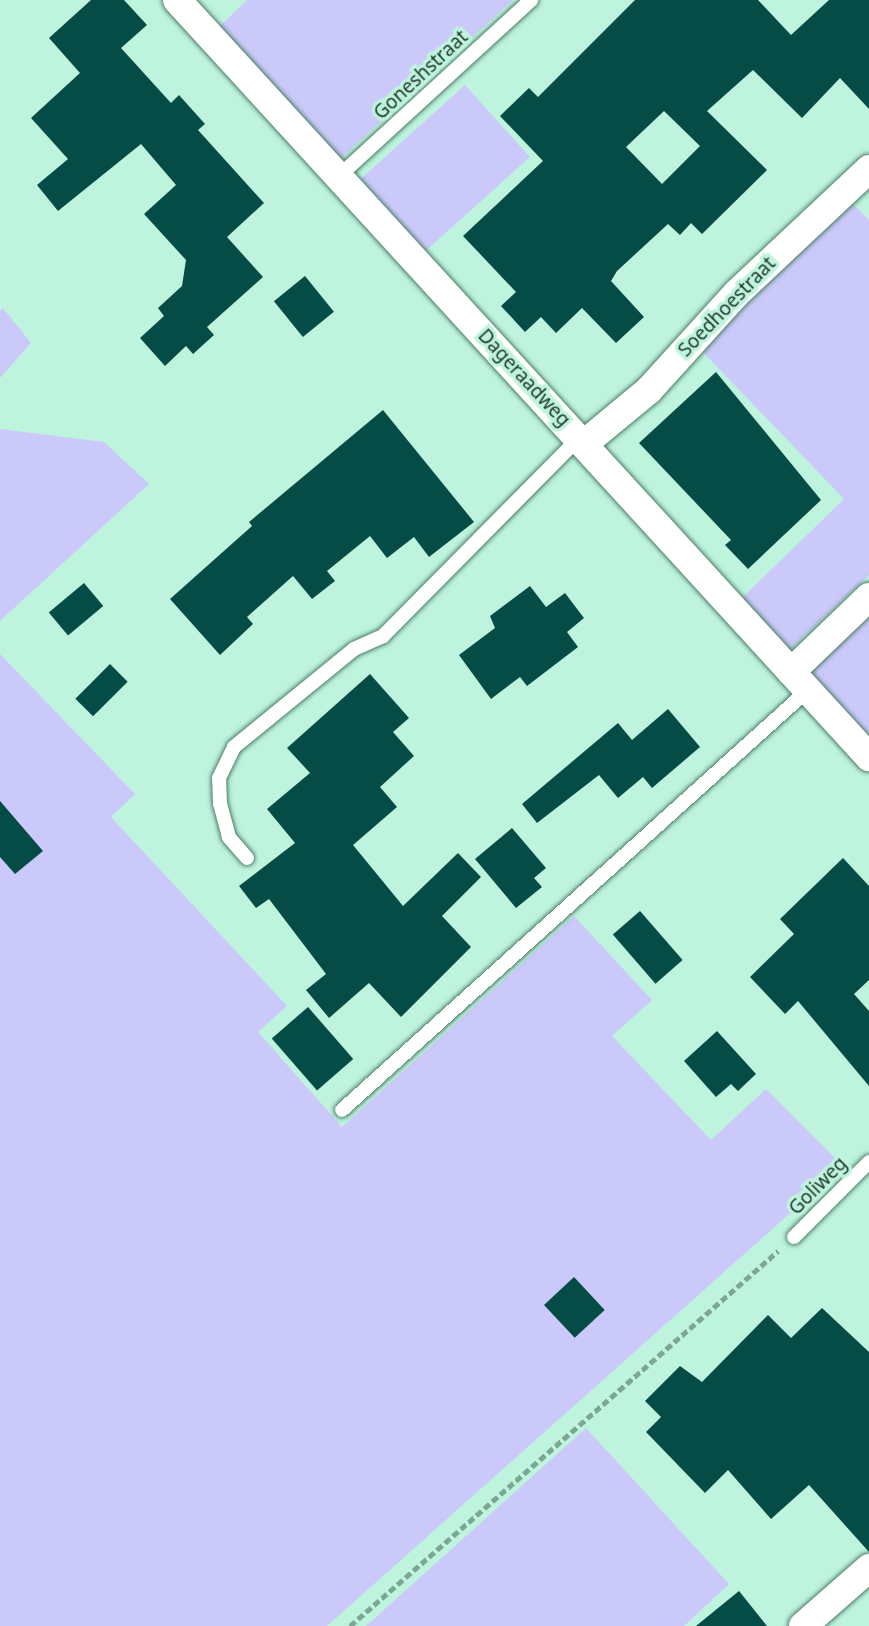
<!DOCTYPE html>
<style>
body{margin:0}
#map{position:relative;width:869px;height:1626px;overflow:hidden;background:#bef4dd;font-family:"Noto Sans",sans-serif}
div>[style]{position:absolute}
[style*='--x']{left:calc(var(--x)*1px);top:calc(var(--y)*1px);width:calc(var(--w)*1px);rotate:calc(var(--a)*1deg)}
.green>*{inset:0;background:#cbc9fa;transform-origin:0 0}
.building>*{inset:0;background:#054b46;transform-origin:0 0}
.path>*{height:4.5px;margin-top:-2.25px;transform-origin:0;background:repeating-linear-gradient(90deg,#7ea695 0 7px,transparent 0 10.5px)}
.roads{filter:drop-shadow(0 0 2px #4b7d69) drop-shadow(0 0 2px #4b7d69)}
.service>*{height:14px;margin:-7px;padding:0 7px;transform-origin:7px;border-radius:7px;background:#fff}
.minor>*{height:28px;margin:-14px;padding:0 14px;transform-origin:14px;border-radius:14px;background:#fff}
span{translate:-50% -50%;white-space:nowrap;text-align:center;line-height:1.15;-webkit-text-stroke:7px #bef4dd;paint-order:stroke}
.street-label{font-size:19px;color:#243a31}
</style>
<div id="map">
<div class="green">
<i style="clip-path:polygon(247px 0,513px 0,340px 159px,219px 27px)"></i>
<i style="left:465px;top:85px;width:97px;height:142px;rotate:48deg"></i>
<i style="clip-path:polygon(851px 202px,869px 220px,869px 575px,788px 651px,741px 599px,844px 499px,701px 350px)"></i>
<i style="clip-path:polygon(3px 308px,31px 343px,0 378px,0 311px)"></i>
<i style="clip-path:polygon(0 429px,104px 442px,149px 484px,0 621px)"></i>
<i style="clip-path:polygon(869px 615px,869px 735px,806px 673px)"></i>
<i style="clip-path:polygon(0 654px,135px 794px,111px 817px,287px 1006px,258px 1032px,342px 1127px,574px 916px,652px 1000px,612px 1036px,711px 1140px,766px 1089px,843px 1166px,327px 1626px,0 1626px)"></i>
<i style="clip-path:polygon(586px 1428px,729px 1584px,684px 1626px,366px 1626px)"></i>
</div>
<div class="building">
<i style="clip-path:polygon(91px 0,124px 0,147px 25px,121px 48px,171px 103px,179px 95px,205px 124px,198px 130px,264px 203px,227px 237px,263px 277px,207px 327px,214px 335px,193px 354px,186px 346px,165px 366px,140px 338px,164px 316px,158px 308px,182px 286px,186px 260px,144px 214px,176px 185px,141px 144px,58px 211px,37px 185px,68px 159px,31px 118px,80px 73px,49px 38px)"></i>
<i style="clip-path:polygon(evenodd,635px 0,758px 0,791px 35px,829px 0,869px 0,869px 109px,840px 78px,802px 118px,753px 70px,707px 111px,767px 170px,702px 234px,691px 223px,680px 235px,668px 224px,617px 271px,611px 281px,644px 317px,616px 343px,582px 308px,556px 333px,541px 317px,525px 332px,501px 306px,516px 292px,463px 236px,543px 161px,500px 116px,529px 88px,538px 97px,635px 0,664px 111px,700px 146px,662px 184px,626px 147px,664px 111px)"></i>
<i style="left:305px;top:276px;width:46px;height:40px;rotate:51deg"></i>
<i style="clip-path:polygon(716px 372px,821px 500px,748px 569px,725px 545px,731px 540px,639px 443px)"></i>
<i style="clip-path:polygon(383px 410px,474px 522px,429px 557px,414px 537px,387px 558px,370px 536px,327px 571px,335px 581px,312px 599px,293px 576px,247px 617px,253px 624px,220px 655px,170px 599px,252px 526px,249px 522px)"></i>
<i style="left:84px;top:583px;width:30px;height:46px;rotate:50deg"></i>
<i style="clip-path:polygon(530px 586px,546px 607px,565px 593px,584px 618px,567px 632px,578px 647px,527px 686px,520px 677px,491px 699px,459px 655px,495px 628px,490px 616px)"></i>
<i style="left:110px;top:664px;width:25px;height:49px;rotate:45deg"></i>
<i style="clip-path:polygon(370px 674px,409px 718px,393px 732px,414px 756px,380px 787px,397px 807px,353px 845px,403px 906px,458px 853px,481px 877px,442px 916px,471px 947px,401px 1017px,369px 983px,329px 1018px,306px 990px,326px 974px,269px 899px,256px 908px,239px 886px,295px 843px,267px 809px,310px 773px,287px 748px)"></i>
<i style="clip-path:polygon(668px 709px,700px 747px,652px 788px,643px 777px,618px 798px,599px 775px,537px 823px,522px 804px,618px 723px,632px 740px)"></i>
<i style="clip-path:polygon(0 801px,43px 851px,15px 874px,0 857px)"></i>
<i style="clip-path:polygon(512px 828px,546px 868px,534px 878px,542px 887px,516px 908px,475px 859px)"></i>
<i style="clip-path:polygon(843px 858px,869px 886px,869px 980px,854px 994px,869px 1011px,869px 1086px,798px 1001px,785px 1014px,750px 977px,794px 934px,780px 919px)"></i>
<i style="left:640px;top:911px;width:65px;height:36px;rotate:49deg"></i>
<i style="left:308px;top:1007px;width:69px;height:48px;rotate:49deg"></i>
<i style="clip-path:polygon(717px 1031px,756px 1074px,738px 1091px,731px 1084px,716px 1097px,684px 1061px)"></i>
<i style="left:574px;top:1277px;width:45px;height:41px;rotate:47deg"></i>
<i style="clip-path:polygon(822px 1308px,869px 1352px,869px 1552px,809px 1485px,771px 1519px,728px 1470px,705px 1493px,646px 1432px,661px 1417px,645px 1401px,680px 1366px,702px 1382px,768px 1315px,791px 1338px)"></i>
<i style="clip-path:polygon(739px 1591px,767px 1626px,696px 1626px)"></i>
</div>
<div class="path">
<i style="--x:350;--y:1626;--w:569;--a:-41.22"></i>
</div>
<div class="roads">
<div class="service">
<i style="--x:338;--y:177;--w:262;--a:-42.5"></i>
<i style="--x:247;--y:858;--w:28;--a:-131"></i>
<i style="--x:229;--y:837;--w:34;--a:-105"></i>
<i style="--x:220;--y:804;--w:26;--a:-92"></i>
<i style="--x:219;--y:778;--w:34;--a:-64"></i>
<i style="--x:234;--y:747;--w:155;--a:-39.2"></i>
<i style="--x:354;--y:649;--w:32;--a:-24"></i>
<i style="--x:383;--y:636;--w:280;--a:-45.3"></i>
<i style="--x:342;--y:1110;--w:627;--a:-42.03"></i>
<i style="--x:794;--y:1237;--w:106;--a:-45"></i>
</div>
<div class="minor">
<i style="--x:177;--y:0;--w:1026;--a:47.57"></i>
<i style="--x:585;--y:443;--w:83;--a:-39.6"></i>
<i style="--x:649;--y:390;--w:131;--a:-47.8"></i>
<i style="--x:737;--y:293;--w:181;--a:-43.2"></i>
<i style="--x:791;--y:672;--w:108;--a:-43.9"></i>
<i style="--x:803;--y:1626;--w:88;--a:-41.3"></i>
</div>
</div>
<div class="street-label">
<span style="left:421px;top:75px;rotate:-43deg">Goneshstraat</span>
<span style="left:727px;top:307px;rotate:-46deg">Soedhoestraat</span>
<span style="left:524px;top:378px;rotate:47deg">Dageraadweg</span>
<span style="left:818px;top:1186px;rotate:-45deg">Goliweg</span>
</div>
</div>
